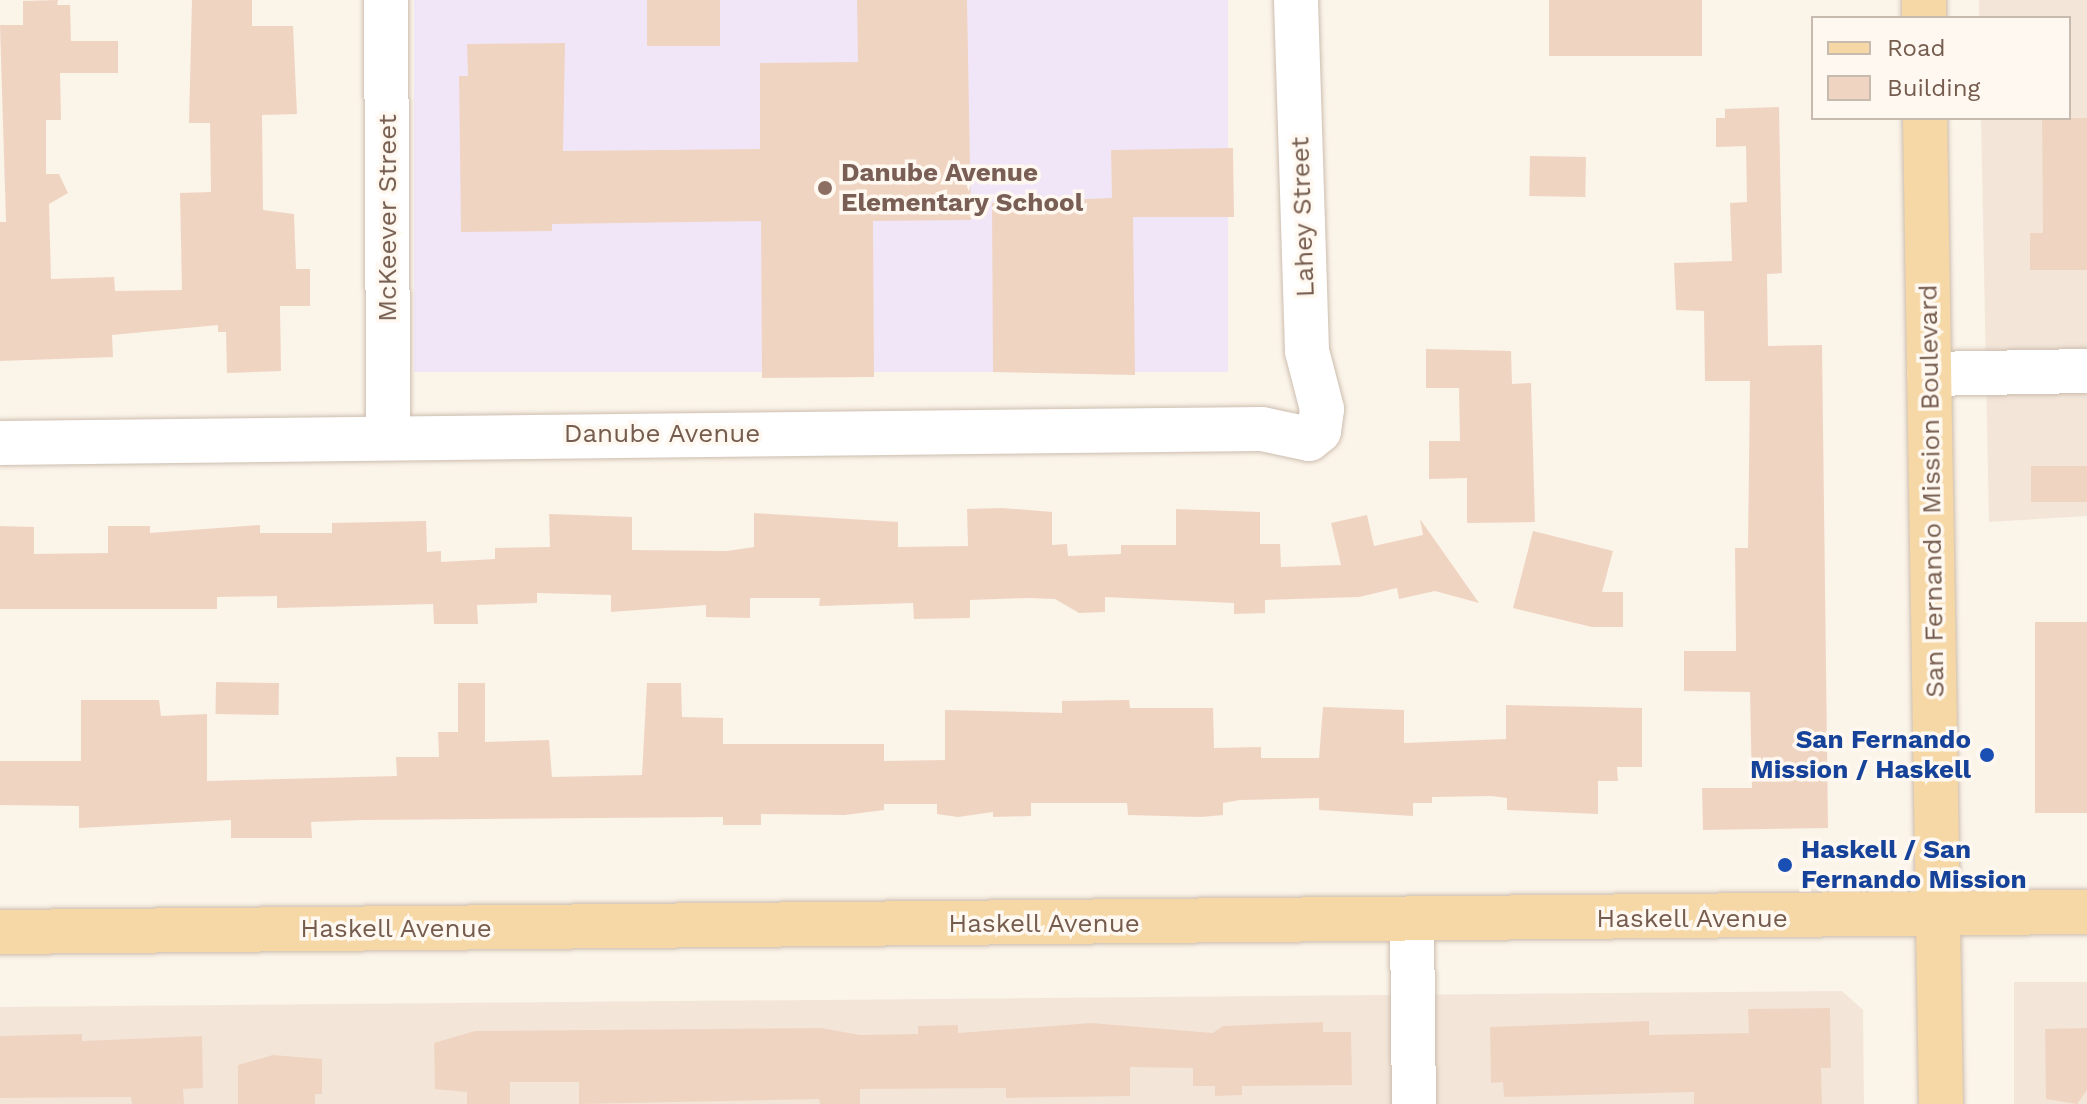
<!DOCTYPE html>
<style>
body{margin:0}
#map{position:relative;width:2087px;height:1104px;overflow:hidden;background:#fbf4e9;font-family:"Work Sans",sans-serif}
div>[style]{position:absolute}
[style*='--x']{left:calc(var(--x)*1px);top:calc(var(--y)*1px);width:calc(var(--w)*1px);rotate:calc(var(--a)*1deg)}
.residential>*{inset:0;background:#f3e6d8;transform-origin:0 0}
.education>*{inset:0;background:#f1e6f8;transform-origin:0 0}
.building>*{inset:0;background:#f0d4c2;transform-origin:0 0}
.roads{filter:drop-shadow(0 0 2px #cdbdaf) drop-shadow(0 0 2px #cdbdaf)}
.minor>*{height:44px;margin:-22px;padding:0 22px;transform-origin:22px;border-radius:22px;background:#fff}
.major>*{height:44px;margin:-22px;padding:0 22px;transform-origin:22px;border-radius:22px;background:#f6d8a6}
.dots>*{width:22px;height:22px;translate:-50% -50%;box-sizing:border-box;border:4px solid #fef8f0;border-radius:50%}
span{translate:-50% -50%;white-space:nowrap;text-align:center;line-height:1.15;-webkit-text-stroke:7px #fef8f0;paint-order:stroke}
.education-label{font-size:26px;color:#785e54;font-weight:700}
.left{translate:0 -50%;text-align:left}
.street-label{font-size:26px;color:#755c4e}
.transit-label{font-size:26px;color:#164399;font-weight:700}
.right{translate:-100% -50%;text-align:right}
.legend{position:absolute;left:1811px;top:16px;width:260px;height:104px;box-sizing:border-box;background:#fef8f0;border:2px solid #c7baaf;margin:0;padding:10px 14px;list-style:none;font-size:24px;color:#755c4e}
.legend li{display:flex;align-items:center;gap:16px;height:40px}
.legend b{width:40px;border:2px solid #c7baaf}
</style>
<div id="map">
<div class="residential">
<i style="clip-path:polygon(1979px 0,2087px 0,2087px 516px,1989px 522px,1981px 118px,2069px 118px,2069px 18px,1979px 18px)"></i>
<i style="left:2014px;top:982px;width:73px;height:122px"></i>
<i style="clip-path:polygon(1842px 991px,1863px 1010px,1864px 1104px,0 1104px,0 1007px)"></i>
</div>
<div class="education">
<i style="left:414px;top:0;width:814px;height:372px"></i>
</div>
<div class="building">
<i style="clip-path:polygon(58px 0,57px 5px,70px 5px,71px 41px,118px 41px,118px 73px,60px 73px,61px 120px,46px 120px,46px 174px,59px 174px,68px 193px,49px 204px,51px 279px,114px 277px,115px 291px,182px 290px,180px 193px,211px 192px,210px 123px,189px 123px,192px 0,252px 0,252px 26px,293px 26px,297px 114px,262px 115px,263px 210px,294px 214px,296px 269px,310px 269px,310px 306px,280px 306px,281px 371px,227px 373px,226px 332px,218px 332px,218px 325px,112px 335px,113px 357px,0 361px,0 222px,6px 222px,0 25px,23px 25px,23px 1px)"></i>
<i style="left:647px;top:0;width:73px;height:46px"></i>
<i style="clip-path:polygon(857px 0,967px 0,971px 220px,873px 221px,874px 377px,762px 378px,761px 221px,552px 224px,552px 231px,461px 232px,459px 76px,468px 76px,467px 44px,565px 43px,563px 151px,760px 149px,760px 63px,858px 62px)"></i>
<i style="left:1549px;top:0;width:153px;height:56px"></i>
<i style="clip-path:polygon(1779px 107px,1782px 273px,1767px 274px,1768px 346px,1822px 345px,1828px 828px,1703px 830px,1702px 788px,1752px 788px,1750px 692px,1684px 691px,1684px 651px,1736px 651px,1735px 548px,1748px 548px,1750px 381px,1705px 381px,1704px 311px,1676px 310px,1674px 263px,1732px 261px,1730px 203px,1747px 202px,1746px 146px,1716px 147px,1716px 118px,1725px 118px,1725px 109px)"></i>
<i style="clip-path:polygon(2042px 118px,2087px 118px,2087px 270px,2030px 270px,2030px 233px,2043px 233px)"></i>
<i style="clip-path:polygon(1233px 148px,1234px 217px,1133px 217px,1135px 375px,993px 372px,992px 203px,1112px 198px,1111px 150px)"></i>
<i style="left:1530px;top:156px;width:56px;height:40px;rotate:1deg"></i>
<i style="clip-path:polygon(1426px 349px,1511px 351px,1512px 384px,1531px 383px,1535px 522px,1467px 523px,1467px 478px,1429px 479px,1429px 441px,1460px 441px,1459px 388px,1426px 388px)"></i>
<i style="left:2087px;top:466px;width:36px;height:56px;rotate:90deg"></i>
<i style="clip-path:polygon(1002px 508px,1052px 512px,1052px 545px,1067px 544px,1068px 556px,1121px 554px,1121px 545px,1176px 545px,1176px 509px,1260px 512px,1260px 544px,1280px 544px,1281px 567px,1341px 565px,1331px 523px,1367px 515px,1374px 546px,1423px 535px,1420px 519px,1479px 603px,1435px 591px,1399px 599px,1397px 588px,1359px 597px,1265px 600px,1265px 613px,1234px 614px,1234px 603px,1105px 597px,1105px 612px,1079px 613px,1055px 599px,1028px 598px,970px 600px,970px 618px,914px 619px,913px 603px,819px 606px,820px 598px,750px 598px,750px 618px,706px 617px,706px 605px,611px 612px,611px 595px,537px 593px,537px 603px,477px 605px,478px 624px,434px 624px,433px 604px,277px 608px,277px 596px,217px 597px,217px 609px,0 609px,0 526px,34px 527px,34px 554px,108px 553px,108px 526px,150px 526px,150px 533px,260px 525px,260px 533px,332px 533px,332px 523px,426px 521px,427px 552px,441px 551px,441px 562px,495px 559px,495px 548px,550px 547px,549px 514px,632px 517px,632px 550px,727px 551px,754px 547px,754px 513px,898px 522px,898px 547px,968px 546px,967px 509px)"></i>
<i style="clip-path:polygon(1533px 531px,1613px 551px,1602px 592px,1623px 592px,1623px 627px,1592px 627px,1513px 608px)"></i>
<i style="left:2035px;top:622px;width:52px;height:191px"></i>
<i style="left:216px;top:682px;width:63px;height:32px;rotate:1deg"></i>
<i style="clip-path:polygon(458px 683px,485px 683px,485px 742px,549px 740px,552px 777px,642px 775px,647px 683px,681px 683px,682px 717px,723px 718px,723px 744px,884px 744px,884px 761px,945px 760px,945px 710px,1062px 713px,1062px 701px,1129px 700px,1130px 708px,1213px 708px,1214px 748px,1261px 747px,1261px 758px,1319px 758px,1323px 707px,1404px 710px,1404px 743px,1506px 739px,1506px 705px,1642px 708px,1642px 767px,1617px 767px,1618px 781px,1598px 781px,1598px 814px,1507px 810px,1507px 798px,1491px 796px,1432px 797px,1432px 803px,1413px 803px,1413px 816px,1319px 810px,1319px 798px,1240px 800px,1223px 803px,1223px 815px,1201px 817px,1128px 815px,1127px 803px,1031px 803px,1031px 816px,993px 817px,993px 812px,958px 817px,937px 814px,937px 804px,884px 804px,884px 810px,845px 815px,761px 814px,761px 825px,723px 825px,723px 817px,363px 820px,311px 822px,312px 838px,231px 838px,231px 820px,79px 828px,79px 806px,0 805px,0 761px,81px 761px,81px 700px,159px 700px,161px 716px,207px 714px,207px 781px,397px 776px,396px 757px,439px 757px,438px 732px,458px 732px)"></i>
<i style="clip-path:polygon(1830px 1008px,1831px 1068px,1821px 1068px,1822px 1104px,1694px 1104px,1694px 1092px,1504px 1097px,1503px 1082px,1491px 1083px,1490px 1027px,1649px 1021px,1649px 1035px,1749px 1033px,1748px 1009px)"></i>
<i style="clip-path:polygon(1323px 1022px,1323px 1032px,1351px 1032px,1352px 1085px,1242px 1086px,1242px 1095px,1215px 1096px,1215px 1086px,1193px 1086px,1193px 1068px,1130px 1067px,1130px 1096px,1006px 1098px,1006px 1088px,860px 1089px,860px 1104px,820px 1104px,819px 1099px,579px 1104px,579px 1082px,510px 1082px,510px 1104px,467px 1104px,467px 1092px,435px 1089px,434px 1043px,475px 1031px,821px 1028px,860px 1035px,918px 1034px,918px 1026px,958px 1025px,958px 1033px,1091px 1023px,1213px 1033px,1223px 1026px)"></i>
<i style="clip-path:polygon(2087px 1028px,2087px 1090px,2077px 1104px,2046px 1099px,2045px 1029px)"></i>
<i style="clip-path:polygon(82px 1034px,82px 1041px,202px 1036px,203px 1088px,183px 1089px,184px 1104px,132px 1104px,131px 1097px,0 1098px,0 1036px)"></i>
<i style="clip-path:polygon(273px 1055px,322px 1059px,322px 1094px,315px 1094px,315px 1104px,238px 1104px,238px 1065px)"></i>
</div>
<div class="roads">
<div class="minor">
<i style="--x:386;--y:0;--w:437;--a:89.7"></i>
<i style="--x:1929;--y:374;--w:158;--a:-1.1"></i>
<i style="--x:0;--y:443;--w:1262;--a:-0.64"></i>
<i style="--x:1262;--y:429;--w:48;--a:12"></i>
<i style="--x:1309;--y:439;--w:13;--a:-39"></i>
<i style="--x:1319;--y:431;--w:22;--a:-82"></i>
<i style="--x:1322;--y:409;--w:60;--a:-104.5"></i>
<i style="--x:1307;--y:351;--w:351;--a:-91.8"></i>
<i style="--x:1412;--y:921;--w:183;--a:89.4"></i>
</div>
<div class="major">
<i style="--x:1924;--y:0;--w:18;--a:90"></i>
<i style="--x:1925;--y:118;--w:986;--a:89.07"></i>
<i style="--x:0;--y:932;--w:2087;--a:-0.55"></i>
</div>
</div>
<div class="dots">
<i style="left:825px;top:188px;background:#8d6e63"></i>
<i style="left:1987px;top:755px;background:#1a4fb4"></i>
<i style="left:1785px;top:865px;background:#1a4fb4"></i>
</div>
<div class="education-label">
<span class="left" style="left:841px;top:188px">Danube Avenue<br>Elementary School</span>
</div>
<div class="street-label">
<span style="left:1303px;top:217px;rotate:-92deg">Lahey Street</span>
<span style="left:388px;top:218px;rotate:-90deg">McKeever Street</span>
<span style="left:662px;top:434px">Danube Avenue</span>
<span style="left:1932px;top:491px;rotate:-91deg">San Fernando Mission Boulevard</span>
<span style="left:1692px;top:919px">Haskell Avenue</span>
<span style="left:1044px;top:924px">Haskell Avenue</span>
<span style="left:396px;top:929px">Haskell Avenue</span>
</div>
<div class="transit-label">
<span class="right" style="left:1971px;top:755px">San Fernando<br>Mission / Haskell</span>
<span class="left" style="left:1801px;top:865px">Haskell / San<br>Fernando Mission</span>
</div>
<ul class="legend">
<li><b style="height:10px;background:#f6d8a6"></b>Road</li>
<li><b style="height:22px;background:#f0d4c2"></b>Building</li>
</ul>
</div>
